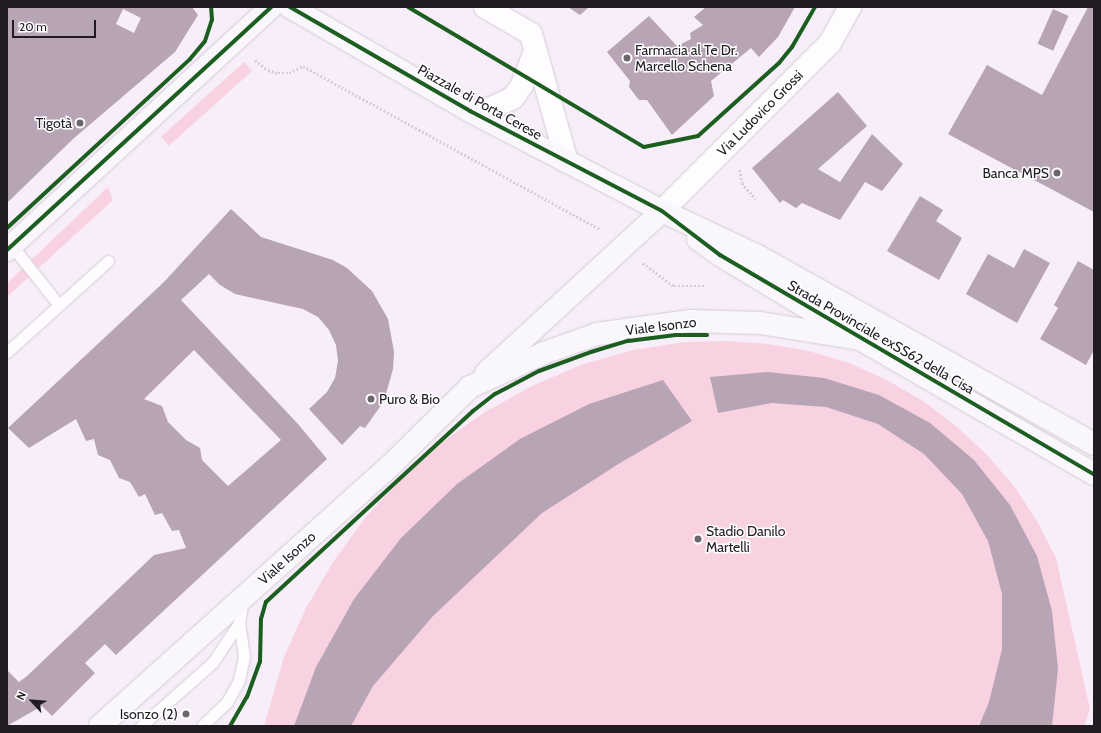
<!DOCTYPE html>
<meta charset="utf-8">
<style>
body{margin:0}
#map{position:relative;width:1101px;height:733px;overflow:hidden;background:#f7eef9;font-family:Cabin,sans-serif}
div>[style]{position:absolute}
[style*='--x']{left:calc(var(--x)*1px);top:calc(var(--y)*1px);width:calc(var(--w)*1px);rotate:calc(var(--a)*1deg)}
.green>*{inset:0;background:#f9d2e1;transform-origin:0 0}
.building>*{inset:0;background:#b7a4b4;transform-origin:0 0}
.path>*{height:2.5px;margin-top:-1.25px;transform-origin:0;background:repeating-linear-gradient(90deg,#d4d0d5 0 2px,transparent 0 4px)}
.roads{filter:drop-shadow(0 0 1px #d3ccd5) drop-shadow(0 0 1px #d3ccd5)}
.service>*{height:11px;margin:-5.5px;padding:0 5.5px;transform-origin:5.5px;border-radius:5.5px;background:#fefcfe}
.minor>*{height:22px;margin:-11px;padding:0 11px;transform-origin:11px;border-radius:11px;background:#fefcfe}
.secondary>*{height:22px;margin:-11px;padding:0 11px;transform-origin:11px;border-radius:11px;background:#f9f6fc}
.cycleway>*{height:4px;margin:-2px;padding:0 2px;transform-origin:2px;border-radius:2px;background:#1b5e20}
.dots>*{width:11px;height:11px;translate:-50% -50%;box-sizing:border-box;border:2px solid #fff;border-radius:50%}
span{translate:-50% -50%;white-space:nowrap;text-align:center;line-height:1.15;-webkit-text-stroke:3px #fff;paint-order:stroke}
.poi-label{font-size:14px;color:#211b23}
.left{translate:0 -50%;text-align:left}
.right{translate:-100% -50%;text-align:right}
.street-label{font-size:14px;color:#211b23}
.frame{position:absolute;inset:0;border:8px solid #211b23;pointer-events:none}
.north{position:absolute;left:12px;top:681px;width:40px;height:40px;-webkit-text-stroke:3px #fff;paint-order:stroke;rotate:296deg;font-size:11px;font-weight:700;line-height:16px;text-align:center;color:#211b23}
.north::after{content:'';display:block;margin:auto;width:14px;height:18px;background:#211b23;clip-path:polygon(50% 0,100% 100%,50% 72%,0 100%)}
.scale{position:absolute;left:12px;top:20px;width:84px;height:18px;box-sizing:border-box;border:2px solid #211b23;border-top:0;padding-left:5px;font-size:12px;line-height:14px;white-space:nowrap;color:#211b23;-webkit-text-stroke:3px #fff;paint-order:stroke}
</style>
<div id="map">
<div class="green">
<i style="left:244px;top:62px;width:12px;height:112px;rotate:48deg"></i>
<i style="clip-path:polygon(108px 187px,113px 200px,7px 297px,7px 283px)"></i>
<i style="clip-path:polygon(727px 341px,768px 344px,809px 351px,849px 363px,887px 380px,923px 401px,956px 426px,986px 454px,1014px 486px,1037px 521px,1056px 558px,1090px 709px,1084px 726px,264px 726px,284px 657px,306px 608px,333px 562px,365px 518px,401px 479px,441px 443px,485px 412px,532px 386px,581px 365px,633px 350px,685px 342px)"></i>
</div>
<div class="building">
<i style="clip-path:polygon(evenodd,7px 7px,192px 7px,198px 15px,175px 52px,73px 139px,7px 203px,7px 7px,123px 9px,141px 18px,134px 33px,116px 24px,123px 9px)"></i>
<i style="clip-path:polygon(568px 7px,589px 7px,580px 15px)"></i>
<i style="clip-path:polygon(706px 7px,795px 7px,778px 37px,759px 57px,751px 48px,711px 81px,714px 96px,672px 135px,647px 100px,639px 100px,629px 87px,630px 81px,607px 52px,649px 16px,677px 46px,691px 39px,690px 33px,703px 25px,694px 17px)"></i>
<i style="clip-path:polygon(1088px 7px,1094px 7px,1094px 212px,948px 134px,987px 65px,1042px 95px)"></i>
<i style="left:1053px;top:9px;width:17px;height:38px;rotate:24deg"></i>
<i style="clip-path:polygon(838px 92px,867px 126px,818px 169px,840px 182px,872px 134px,903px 164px,882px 191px,865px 182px,840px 220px,802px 203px,796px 208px,783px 200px,780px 203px,752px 168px)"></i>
<i style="clip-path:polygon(920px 196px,943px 210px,936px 221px,962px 238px,939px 280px,887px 251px)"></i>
<i style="clip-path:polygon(evenodd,231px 209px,261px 237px,333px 260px,347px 268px,372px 291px,388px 319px,394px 352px,393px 369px,384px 401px,365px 428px,360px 426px,342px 445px,309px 409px,327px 392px,335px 378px,338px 361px,336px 345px,329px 330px,318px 317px,303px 309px,235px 294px,220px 285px,209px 274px,181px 300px,298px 424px,327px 459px,116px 655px,105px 644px,85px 663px,95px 673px,52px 716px,42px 706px,7px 726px,7px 670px,19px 682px,27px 676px,154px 555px,186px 548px,179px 530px,172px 531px,162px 513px,155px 515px,145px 494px,139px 497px,130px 482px,119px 478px,110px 460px,98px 455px,94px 439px,86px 441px,76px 419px,29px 448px,8px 428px,164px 282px,231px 209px,194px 350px,281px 440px,228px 486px,202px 460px,200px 448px,186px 440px,168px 422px,162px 406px,144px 399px,194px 350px)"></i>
<i style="clip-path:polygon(1024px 249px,1050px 263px,1017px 323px,966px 294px,988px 254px,1014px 268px)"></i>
<i style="clip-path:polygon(1078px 261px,1094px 270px,1094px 350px,1086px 365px,1040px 339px,1058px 308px,1054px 305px)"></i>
<i style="clip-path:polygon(767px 372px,824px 378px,879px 395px,930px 423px,974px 460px,1010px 505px,1037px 556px,1052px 611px,1058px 669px,1052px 726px,979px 726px,989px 702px,1002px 649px,1002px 594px,988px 541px,962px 494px,924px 454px,878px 424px,826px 407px,772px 403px,718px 413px,710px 377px)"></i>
<i style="clip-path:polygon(663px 380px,692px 421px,620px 463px,542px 513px,433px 616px,373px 686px,351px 726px,294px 726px,316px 667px,354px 599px,401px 538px,457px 484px,520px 439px,589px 404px)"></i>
</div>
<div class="path">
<i style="--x:255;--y:60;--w:16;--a:38"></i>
<i style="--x:268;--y:70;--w:10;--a:17"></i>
<i style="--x:278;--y:73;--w:11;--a:0"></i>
<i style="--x:289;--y:73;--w:16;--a:-27"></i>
<i style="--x:303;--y:66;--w:339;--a:28.8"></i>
<i style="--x:740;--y:170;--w:13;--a:81"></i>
<i style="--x:742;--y:183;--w:21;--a:49"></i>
<i style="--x:643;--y:263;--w:39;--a:37"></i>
<i style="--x:674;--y:286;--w:30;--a:0"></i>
</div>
<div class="roads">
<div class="service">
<i style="--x:12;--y:246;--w:75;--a:51.5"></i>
<i style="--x:7;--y:352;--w:136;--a:-42"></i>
<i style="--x:141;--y:726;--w:96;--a:-41.6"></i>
<i style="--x:213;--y:662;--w:47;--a:-56.3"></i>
<i style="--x:239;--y:623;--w:22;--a:-80"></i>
<i style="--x:202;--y:726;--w:35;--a:-44"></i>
<i style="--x:227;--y:702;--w:25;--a:-61"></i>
<i style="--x:239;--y:680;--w:24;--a:-78"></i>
<i style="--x:244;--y:657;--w:34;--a:-98"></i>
</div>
<div class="minor">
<i style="--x:485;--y:7;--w:53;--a:30.4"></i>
<i style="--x:531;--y:34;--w:133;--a:74.3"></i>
<i style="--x:470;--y:111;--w:20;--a:-6"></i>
<i style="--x:490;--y:109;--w:25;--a:-26"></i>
<i style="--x:513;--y:98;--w:16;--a:-55"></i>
<i style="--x:522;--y:85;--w:36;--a:-69"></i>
<i style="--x:662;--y:211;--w:238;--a:-45"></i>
<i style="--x:830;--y:43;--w:41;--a:-60.9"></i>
</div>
<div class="secondary">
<i style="--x:290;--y:7;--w:208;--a:30"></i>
<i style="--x:470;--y:111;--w:216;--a:27.5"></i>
<i style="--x:662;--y:211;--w:104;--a:25.1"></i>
<i style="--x:756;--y:255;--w:387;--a:29.2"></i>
<i style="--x:698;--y:239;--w:27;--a:36"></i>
<i style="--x:720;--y:255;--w:163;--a:31"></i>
<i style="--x:860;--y:339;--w:270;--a:30"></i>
<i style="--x:7;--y:250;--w:359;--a:-42.6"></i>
<i style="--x:486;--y:373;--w:239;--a:-42.6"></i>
<i style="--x:100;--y:726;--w:392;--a:-41.9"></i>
<i style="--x:392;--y:464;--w:110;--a:-44.6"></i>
<i style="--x:470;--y:387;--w:81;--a:-24.7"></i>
<i style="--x:544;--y:353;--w:56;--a:-19.7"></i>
<i style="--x:597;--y:334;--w:94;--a:-8"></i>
<i style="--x:690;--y:321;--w:70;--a:1.6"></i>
<i style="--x:760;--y:323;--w:101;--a:9.1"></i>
</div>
</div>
<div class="cycleway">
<i style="--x:290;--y:7;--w:208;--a:30"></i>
<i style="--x:470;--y:111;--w:216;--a:27.5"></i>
<i style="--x:662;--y:211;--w:73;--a:37.2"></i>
<i style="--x:720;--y:255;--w:433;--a:30.4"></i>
<i style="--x:408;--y:7;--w:274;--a:30.7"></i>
<i style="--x:644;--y:147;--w:55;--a:-11.5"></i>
<i style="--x:698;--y:136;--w:109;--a:-42"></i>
<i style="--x:779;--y:63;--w:21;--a:-51"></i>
<i style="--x:792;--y:47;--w:46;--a:-60.1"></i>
<i style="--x:7;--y:228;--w:249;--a:-42.7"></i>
<i style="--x:190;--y:59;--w:23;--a:-50"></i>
<i style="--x:205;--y:41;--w:22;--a:-72"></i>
<i style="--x:212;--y:20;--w:13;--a:-94"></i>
<i style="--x:7;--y:250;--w:359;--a:-42.6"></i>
<i style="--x:230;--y:726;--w:34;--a:-60"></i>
<i style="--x:247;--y:697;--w:37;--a:-70"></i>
<i style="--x:260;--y:662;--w:43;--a:-88.7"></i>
<i style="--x:261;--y:619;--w:18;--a:-74"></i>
<i style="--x:266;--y:602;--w:282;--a:-42.7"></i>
<i style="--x:473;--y:411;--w:28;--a:-38"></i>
<i style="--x:495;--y:394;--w:50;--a:-27.6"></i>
<i style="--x:539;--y:371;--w:55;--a:-20.1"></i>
<i style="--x:591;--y:352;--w:39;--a:-17"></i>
<i style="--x:628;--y:341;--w:48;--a:-7.1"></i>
<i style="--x:676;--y:335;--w:31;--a:0"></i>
</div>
<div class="dots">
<i style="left:627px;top:58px;background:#6c656e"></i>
<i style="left:80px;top:123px;background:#6c656e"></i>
<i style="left:1057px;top:173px;background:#6c656e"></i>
<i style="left:371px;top:399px;background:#6c656e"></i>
<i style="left:698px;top:539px;background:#6c656e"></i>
<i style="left:186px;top:714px;background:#6c656e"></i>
</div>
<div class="poi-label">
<span class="left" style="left:635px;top:58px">Farmacia al Te Dr.<br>Marcello Schena</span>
<span class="right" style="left:72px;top:123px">Tigotà</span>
<span class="right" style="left:1049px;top:173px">Banca MPS</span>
<span class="left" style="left:379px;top:399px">Puro &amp; Bio</span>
<span class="left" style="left:706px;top:539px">Stadio Danilo<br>Martelli</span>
<span class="right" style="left:178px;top:714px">Isonzo (2)</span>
</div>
<div class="street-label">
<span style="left:480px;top:102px;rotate:29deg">Piazzale di Porta Cerese</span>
<span style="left:760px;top:113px;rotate:-45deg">Via Ludovico Grossi</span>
<span style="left:661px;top:326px;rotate:-7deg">Viale Isonzo</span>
<span style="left:881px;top:337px;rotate:30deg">Strada Provinciale exSS62 della Cisa</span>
<span style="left:287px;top:558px;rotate:-42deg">Viale Isonzo</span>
</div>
<div class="frame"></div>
<div class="north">N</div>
<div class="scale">20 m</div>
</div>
